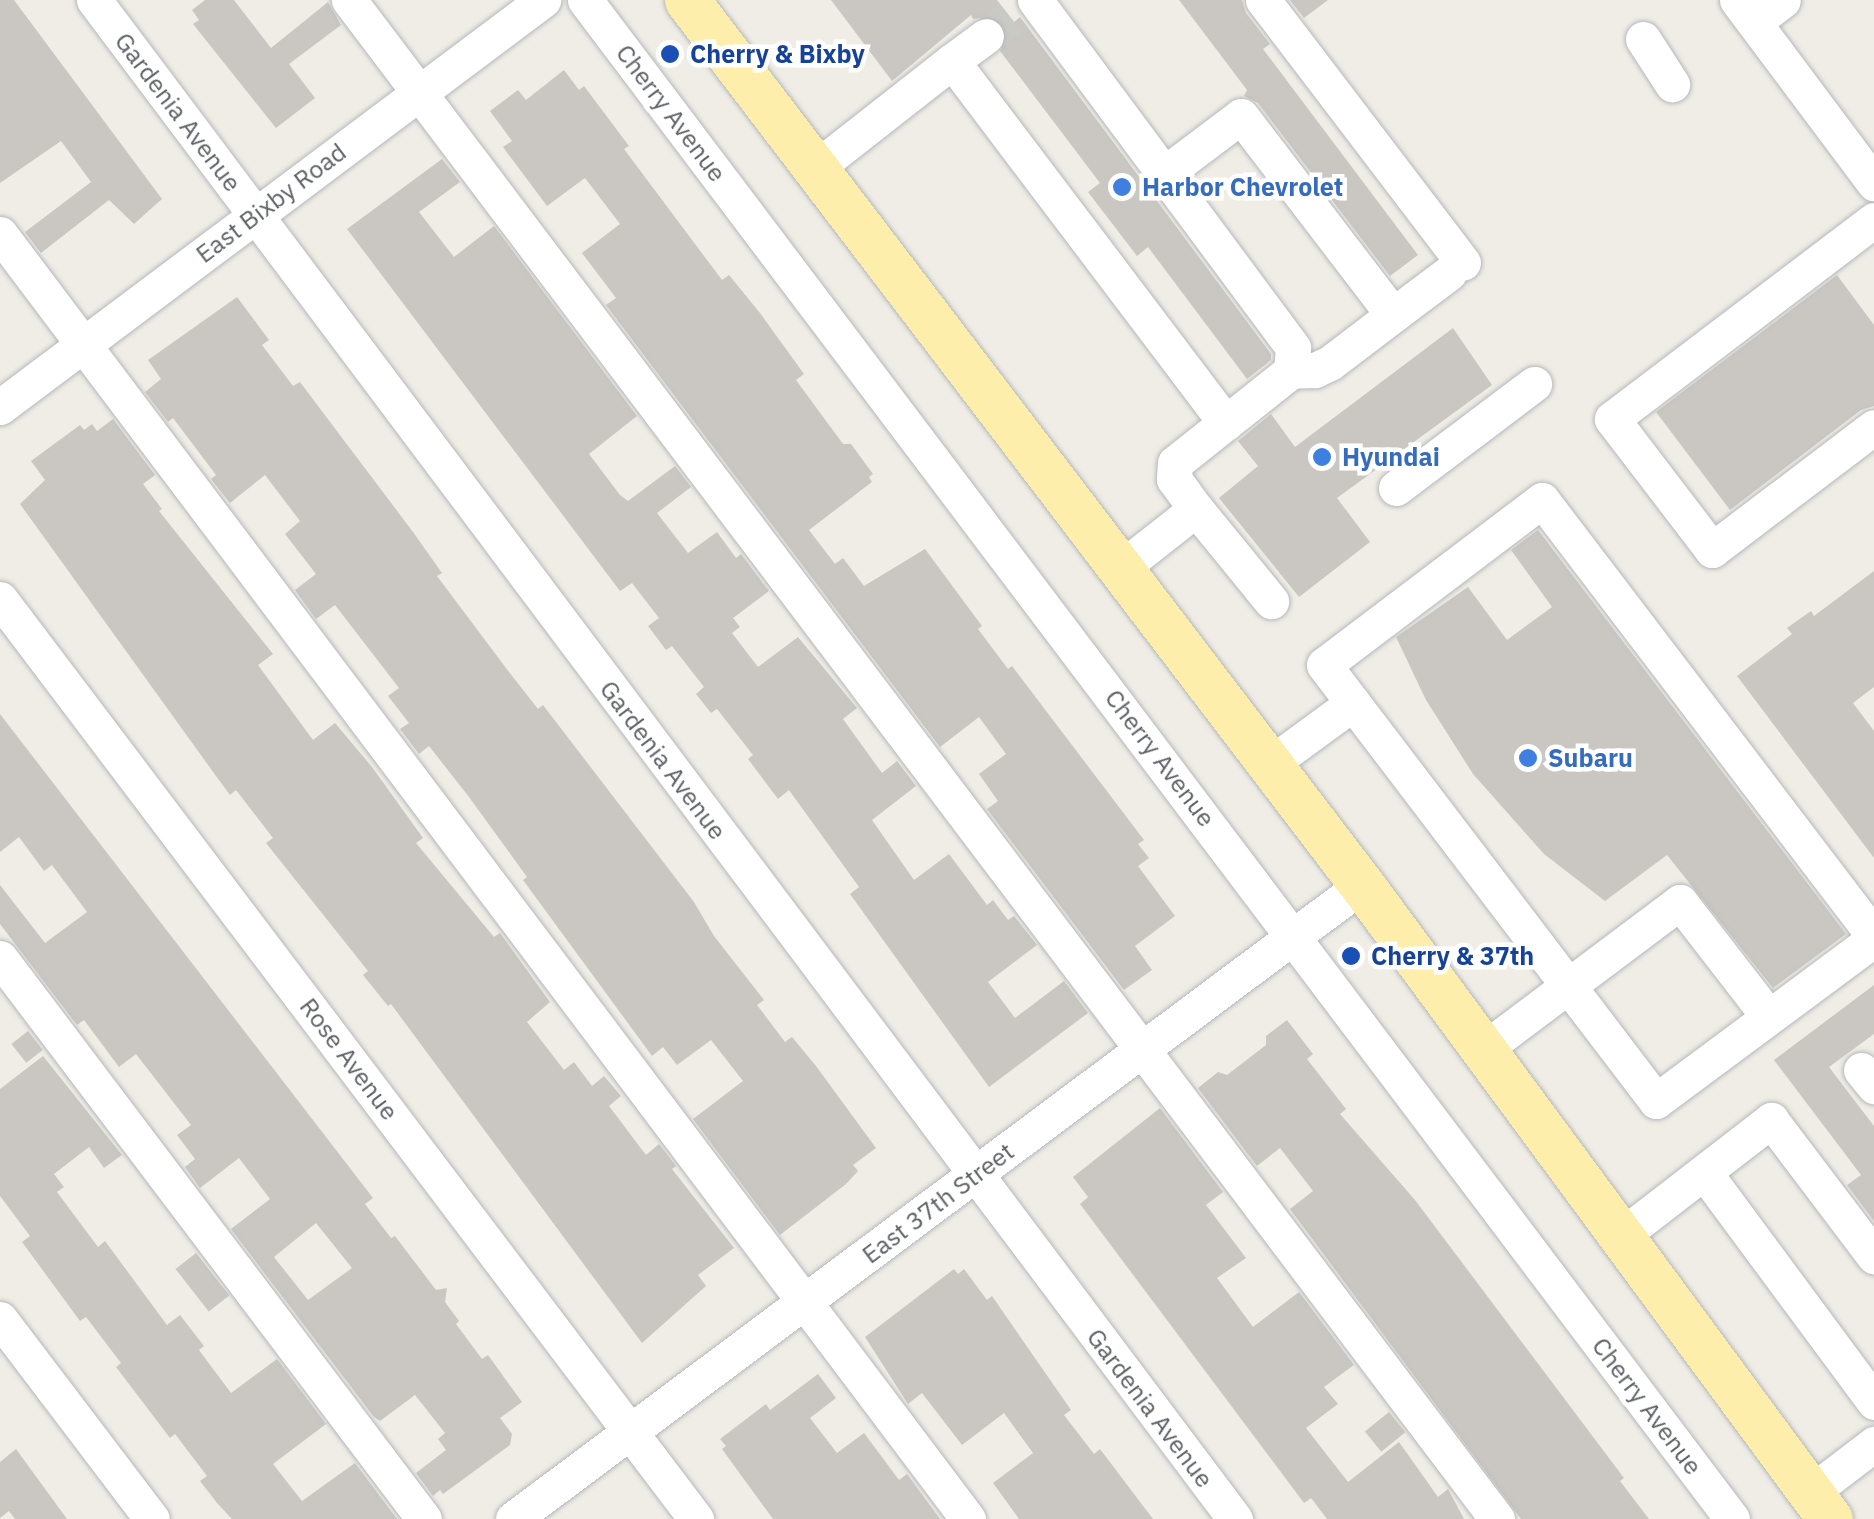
<!DOCTYPE html>
<style>
body{margin:0}
#map{position:relative;width:1874px;height:1519px;overflow:hidden;background:#efede5;font-family:"IBM Plex Sans",sans-serif}
div>[style]{position:absolute}
[style*='--x']{left:calc(var(--x)*1px);top:calc(var(--y)*1px);width:calc(var(--w)*1px);rotate:calc(var(--a)*1deg)}
.building>*{inset:0;background:#cac7c2;transform-origin:0 0}
.minor-tunnel>*{height:35px;margin-top:-17.5px;transform-origin:0;background:repeating-linear-gradient(90deg,#cacac5 0 35px,transparent 0 53px)}
.roads{filter:drop-shadow(0 0 2px #b5b8bc) drop-shadow(0 0 2px #b5b8bc)}
.minor>*{height:35px;margin:-17.5px;padding:0 17.5px;transform-origin:17.5px;border-radius:17.5px;background:#fff}
.major>*{height:45px;margin:-22.5px;padding:0 22.5px;transform-origin:22.5px;border-radius:22.5px;background:#feeeab}
.dots>*{width:28px;height:28px;translate:-50% -50%;box-sizing:border-box;border:5px solid #fff;border-radius:50%}
span{translate:-50% -50%;white-space:nowrap;text-align:center;line-height:1.15;-webkit-text-stroke:9px #fff;paint-order:stroke}
.transit-label{font-size:25px;color:#164399;font-weight:700}
.left{translate:0 -50%;text-align:left}
.street-label{font-size:25px;color:#5d6165}
.shop-label{font-size:25px;color:#366cbe;font-weight:700}
</style>
<div id="map">
<div class="building">
<i style="clip-path:polygon(0 0,14px 0,162px 199px,134px 224px,109px 200px,41px 253px,25px 232px,91px 182px,61px 141px,0 183px)"></i>
<i style="clip-path:polygon(205px 0,234px 0,271px 48px,328px 2px,341px 25px,289px 64px,315px 98px,276px 128px,193px 24px,199px 20px,192px 10px)"></i>
<i style="clip-path:polygon(831px 0,997px 0,1014px 22px,1020px 17px,1271px 354px,1271px 360px,1247px 379px,1148px 247px,1137px 256px,1088px 192px,1100px 183px,1000px 51px,1007px 35px,1002px 23px,994px 16px,973px 19px,971px 15px,892px 81px)"></i>
<i style="clip-path:polygon(1179px 0,1242px 0,1246px 13px,1270px 44px,1263px 49px,1418px 255px,1390px 276px,1258px 103px,1244px 96px,1247px 90px)"></i>
<i style="clip-path:polygon(1290px 0,1328px 0,1304px 18px)"></i>
<i style="clip-path:polygon(564px 70px,579px 90px,584px 86px,629px 146px,624px 149px,722px 280px,729px 275px,760px 313px,804px 374px,796px 380px,843px 444px,851px 444px,873px 474px,869px 477px,872px 482px,809px 530px,835px 564px,843px 558px,864px 586px,925px 549px,982px 626px,978px 629px,1008px 669px,1012px 666px,1144px 840px,1138px 844px,1149px 858px,1138px 866px,1175px 916px,1135px 946px,1152px 970px,1124px 990px,987px 809px,998px 801px,979px 774px,1006px 754px,979px 717px,940px 747px,606px 305px,616px 298px,582px 253px,620px 224px,585px 178px,547px 206px,503px 147px,512px 141px,490px 111px,518px 90px,526px 100px)"></i>
<i style="clip-path:polygon(442px 159px,460px 182px,419px 212px,454px 257px,494px 226px,637px 416px,589px 454px,620px 495px,628px 501px,675px 466px,691px 487px,657px 513px,688px 553px,717px 532px,736px 558px,741px 554px,769px 591px,733px 618px,740px 627px,732px 633px,758px 667px,798px 637px,857px 708px,843px 719px,882px 773px,897px 761px,916px 786px,872px 820px,914px 880px,949px 854px,987px 905px,993px 900px,1008px 920px,1014px 916px,1037px 945px,988px 982px,1015px 1018px,1064px 981px,1088px 1013px,989px 1087px,850px 894px,859px 887px,789px 790px,778px 799px,748px 759px,753px 755px,717px 709px,711px 713px,696px 694px,704px 687px,672px 646px,666px 650px,648px 626px,659px 618px,632px 583px,620px 591px,347px 229px)"></i>
<i style="clip-path:polygon(1837px 275px,1874px 325px,1874px 406px,1861px 410px,1730px 510px,1656px 412px)"></i>
<i style="clip-path:polygon(237px 297px,269px 340px,262px 345px,293px 386px,300px 382px,413px 532px,442px 573px,437px 576px,509px 672px,538px 709px,543px 705px,694px 902px,714px 936px,764px 1000px,757px 1005px,785px 1042px,792px 1037px,816px 1066px,876px 1148px,853px 1165px,858px 1171px,846px 1184px,780px 1235px,693px 1119px,743px 1081px,711px 1040px,677px 1065px,663px 1047px,652px 1056px,523px 880px,527px 877px,469px 797px,429px 746px,419px 754px,400px 729px,409px 723px,388px 696px,399px 688px,335px 605px,316px 619px,295px 590px,316px 574px,285px 534px,300px 521px,265px 475px,230px 503px,211px 479px,216px 475px,173px 418px,168px 422px,145px 392px,161px 379px,148px 360px)"></i>
<i style="clip-path:polygon(1453px 328px,1492px 385px,1337px 498px,1370px 542px,1299px 597px,1219px 498px,1258px 466px,1238px 441px,1271px 414px,1295px 447px)"></i>
<i style="clip-path:polygon(113px 419px,155px 475px,143px 484px,162px 509px,159px 511px,273px 654px,258px 665px,313px 740px,335px 723px,372px 767px,423px 838px,416px 843px,494px 937px,500px 933px,550px 1002px,527px 1022px,564px 1070px,574px 1062px,592px 1086px,604px 1076px,621px 1096px,609px 1106px,646px 1155px,659px 1144px,676px 1166px,672px 1169px,734px 1248px,698px 1275px,706px 1286px,642px 1343px,391px 1004px,388px 1006px,363px 975px,368px 971px,266px 843px,273px 838px,236px 790px,230px 795px,216px 776px,20px 504px,45px 480px,31px 461px,80px 425px,84px 430px,92px 424px,97px 431px)"></i>
<i style="clip-path:polygon(1538px 530px,1846px 934px,1773px 988px,1667px 855px,1605px 901px,1544px 854px,1473px 774px,1426px 700px,1396px 637px,1468px 587px,1507px 640px,1552px 607px,1511px 550px)"></i>
<i style="clip-path:polygon(1874px 571px,1874px 687px,1853px 703px,1874px 731px,1874px 858px,1737px 676px,1792px 634px,1787px 628px,1811px 611px,1814px 616px)"></i>
<i style="clip-path:polygon(evenodd,0 714px,373px 1198px,365px 1204px,391px 1238px,395px 1236px,436px 1290px,447px 1288px,445px 1302px,459px 1321px,456px 1324px,482px 1359px,488px 1355px,522px 1402px,500px 1418px,512px 1434px,510px 1445px,443px 1494px,440px 1490px,433px 1496px,416px 1473px,446px 1450px,438px 1439px,445px 1433px,415px 1395px,380px 1421px,374px 1417px,231px 1229px,270px 1199px,239px 1158px,200px 1188px,185px 1167px,195px 1159px,177px 1135px,191px 1125px,136px 1054px,119px 1067px,84px 1020px,77px 1025px,0 924px,0 885px,45px 943px,87px 912px,52px 865px,44px 871px,19px 837px,0 852px,0 714px,316px 1223px,352px 1268px,308px 1300px,274px 1257px,316px 1223px)"></i>
<i style="clip-path:polygon(1874px 985px,1874px 1034px,1829px 1067px,1874px 1126px,1874px 1221px,1847px 1185px,1861px 1175px,1774px 1060px)"></i>
<i style="clip-path:polygon(1287px 1020px,1313px 1054px,1307px 1059px,1346px 1109px,1340px 1114px,1415px 1200px,1624px 1478px,1620px 1481px,1649px 1519px,1521px 1519px,1290px 1209px,1313px 1191px,1280px 1148px,1257px 1166px,1198px 1088px,1218px 1072px,1227px 1075px,1266px 1045px,1266px 1036px)"></i>
<i style="left:28px;top:1031px;width:24px;height:21px;rotate:52deg"></i>
<i style="clip-path:polygon(43px 1056px,122px 1155px,104px 1168px,89px 1147px,54px 1174px,64px 1187px,57px 1192px,98px 1247px,105px 1241px,167px 1325px,180px 1315px,204px 1346px,199px 1350px,231px 1393px,277px 1359px,326px 1424px,273px 1464px,302px 1501px,355px 1463px,397px 1519px,232px 1519px,217px 1503px,200px 1481px,207px 1476px,175px 1434px,170px 1438px,116px 1367px,121px 1363px,86px 1317px,80px 1321px,22px 1242px,30px 1236px,0 1196px,0 1089px)"></i>
<i style="clip-path:polygon(1160px 1108px,1223px 1192px,1206px 1205px,1246px 1258px,1217px 1278px,1253px 1327px,1299px 1292px,1354px 1365px,1324px 1387px,1338px 1404px,1306px 1428px,1348px 1482px,1399px 1442px,1438px 1497px,1448px 1489px,1464px 1519px,1327px 1519px,1311px 1498px,1304px 1503px,1080px 1204px,1088px 1197px,1073px 1177px)"></i>
<i style="left:196px;top:1253px;width:54px;height:26px;rotate:52deg"></i>
<i style="clip-path:polygon(954px 1269px,958px 1274px,964px 1269px,987px 1300px,992px 1296px,1071px 1410px,1064px 1415px,1094px 1454px,1100px 1449px,1153px 1519px,1019px 1519px,993px 1483px,1033px 1453px,1004px 1413px,962px 1445px,922px 1393px,908px 1404px,865px 1337px)"></i>
<i style="clip-path:polygon(818px 1374px,836px 1398px,810px 1418px,837px 1453px,864px 1433px,899px 1480px,907px 1474px,940px 1519px,773px 1519px,722px 1449px,726px 1446px,720px 1439px,766px 1404px,770px 1410px)"></i>
<i style="left:1389px;top:1412px;width:26px;height:31px;rotate:51deg"></i>
<i style="clip-path:polygon(16px 1449px,67px 1519px,15px 1519px,9px 1511px,0 1518px,0 1462px)"></i>
</div>
<div class="minor-tunnel">
<i style="--x:986;--y:36;--w:31;--a:-38"></i>
</div>
<div class="roads">
<div class="minor">
<i style="--x:94;--y:0;--w:1900;--a:53.09"></i>
<i style="--x:349;--y:0;--w:1904;--a:52.92"></i>
<i style="--x:585;--y:0;--w:1903;--a:52.94"></i>
<i style="--x:1035;--y:0;--w:433;--a:53.4"></i>
<i style="--x:1293;--y:348;--w:23;--a:95"></i>
<i style="--x:1291;--y:371;--w:148;--a:141.6"></i>
<i style="--x:1175;--y:463;--w:16;--a:94"></i>
<i style="--x:1174;--y:479;--w:37;--a:54"></i>
<i style="--x:1196;--y:509;--w:95;--a:141.8"></i>
<i style="--x:1263;--y:0;--w:330;--a:52.7"></i>
<i style="--x:1737;--y:0;--w:229;--a:53.2"></i>
<i style="--x:1754;--y:22;--w:36;--a:-37"></i>
<i style="--x:1643;--y:39;--w:54;--a:57.2"></i>
<i style="--x:952;--y:61;--w:42;--a:-36.3"></i>
<i style="--x:817;--y:167;--w:172;--a:-38.1"></i>
<i style="--x:952;--y:61;--w:454;--a:52.9"></i>
<i style="--x:1164;--y:174;--w:96;--a:-37"></i>
<i style="--x:1241;--y:116;--w:250;--a:52.6"></i>
<i style="--x:1393;--y:315;--w:79;--a:142.7"></i>
<i style="--x:1330;--y:363;--w:17;--a:155"></i>
<i style="--x:1315;--y:370;--w:24;--a:178"></i>
<i style="--x:1874;--y:220;--w:329;--a:142.8"></i>
<i style="--x:1612;--y:419;--w:165;--a:52.6"></i>
<i style="--x:1712;--y:550;--w:203;--a:-37.2"></i>
<i style="--x:0;--y:234;--w:1609;--a:53.01"></i>
<i style="--x:1393;--y:315;--w:70;--a:-36.9"></i>
<i style="--x:0;--y:407;--w:679;--a:-36.85"></i>
<i style="--x:1396;--y:488;--w:173;--a:-37"></i>
<i style="--x:1196;--y:509;--w:119;--a:50.8"></i>
<i style="--x:0;--y:599;--w:1154;--a:52.89"></i>
<i style="--x:1270;--y:764;--w:103;--a:-36.3"></i>
<i style="--x:1874;--y:936;--w:548;--a:-127.29"></i>
<i style="--x:1542;--y:500;--w:273;--a:142.9"></i>
<i style="--x:1324;--y:665;--w:548;--a:52.71"></i>
<i style="--x:1656;--y:1101;--w:272;--a:-36.6"></i>
<i style="--x:0;--y:958;--w:703;--a:52.92"></i>
<i style="--x:1484;--y:1049;--w:245;--a:-36.9"></i>
<i style="--x:1680;--y:902;--w:145;--a:52.3"></i>
<i style="--x:1861;--y:1070;--w:21;--a:51"></i>
<i style="--x:1704;--y:1172;--w:286;--a:53.5"></i>
<i style="--x:1621;--y:1236;--w:190;--a:-37.7"></i>
<i style="--x:1771;--y:1120;--w:171;--a:52.9"></i>
<i style="--x:0;--y:1319;--w:251;--a:52.8"></i>
<i style="--x:1810;--y:1493;--w:81;--a:-37.4"></i>
<i style="--x:513;--y:1519;--w:1060;--a:-36.75"></i>
</div>
<div class="major">
<i style="--x:687;--y:0;--w:1113;--a:52.67"></i>
<i style="--x:1362;--y:885;--w:788;--a:53.57"></i>
</div>
</div>
<div class="dots">
<i style="left:670px;top:54px;background:#1a4fb4"></i>
<i style="left:1122px;top:187px;background:#3f7fe0"></i>
<i style="left:1322px;top:457px;background:#3f7fe0"></i>
<i style="left:1528px;top:758px;background:#3f7fe0"></i>
<i style="left:1351px;top:956px;background:#1a4fb4"></i>
</div>
<div class="transit-label">
<span class="left" style="left:690px;top:54px">Cherry &amp; Bixby</span>
<span class="left" style="left:1371px;top:956px">Cherry &amp; 37th</span>
</div>
<div class="street-label">
<span style="left:178px;top:112px;rotate:53deg">Gardenia Avenue</span>
<span style="left:671px;top:113px;rotate:53deg">Cherry Avenue</span>
<span style="left:271px;top:203px;rotate:-37deg">East Bixby Road</span>
<span style="left:1160px;top:758px;rotate:53deg">Cherry Avenue</span>
<span style="left:663px;top:760px;rotate:53deg">Gardenia Avenue</span>
<span style="left:349px;top:1059px;rotate:53deg">Rose Avenue</span>
<span style="left:938px;top:1203px;rotate:-37deg">East 37th Street</span>
<span style="left:1647px;top:1406px;rotate:53deg">Cherry Avenue</span>
<span style="left:1150px;top:1408px;rotate:53deg">Gardenia Avenue</span>
</div>
<div class="shop-label">
<span class="left" style="left:1142px;top:187px">Harbor Chevrolet</span>
<span class="left" style="left:1342px;top:457px">Hyundai</span>
<span class="left" style="left:1548px;top:758px">Subaru</span>
</div>
</div>
